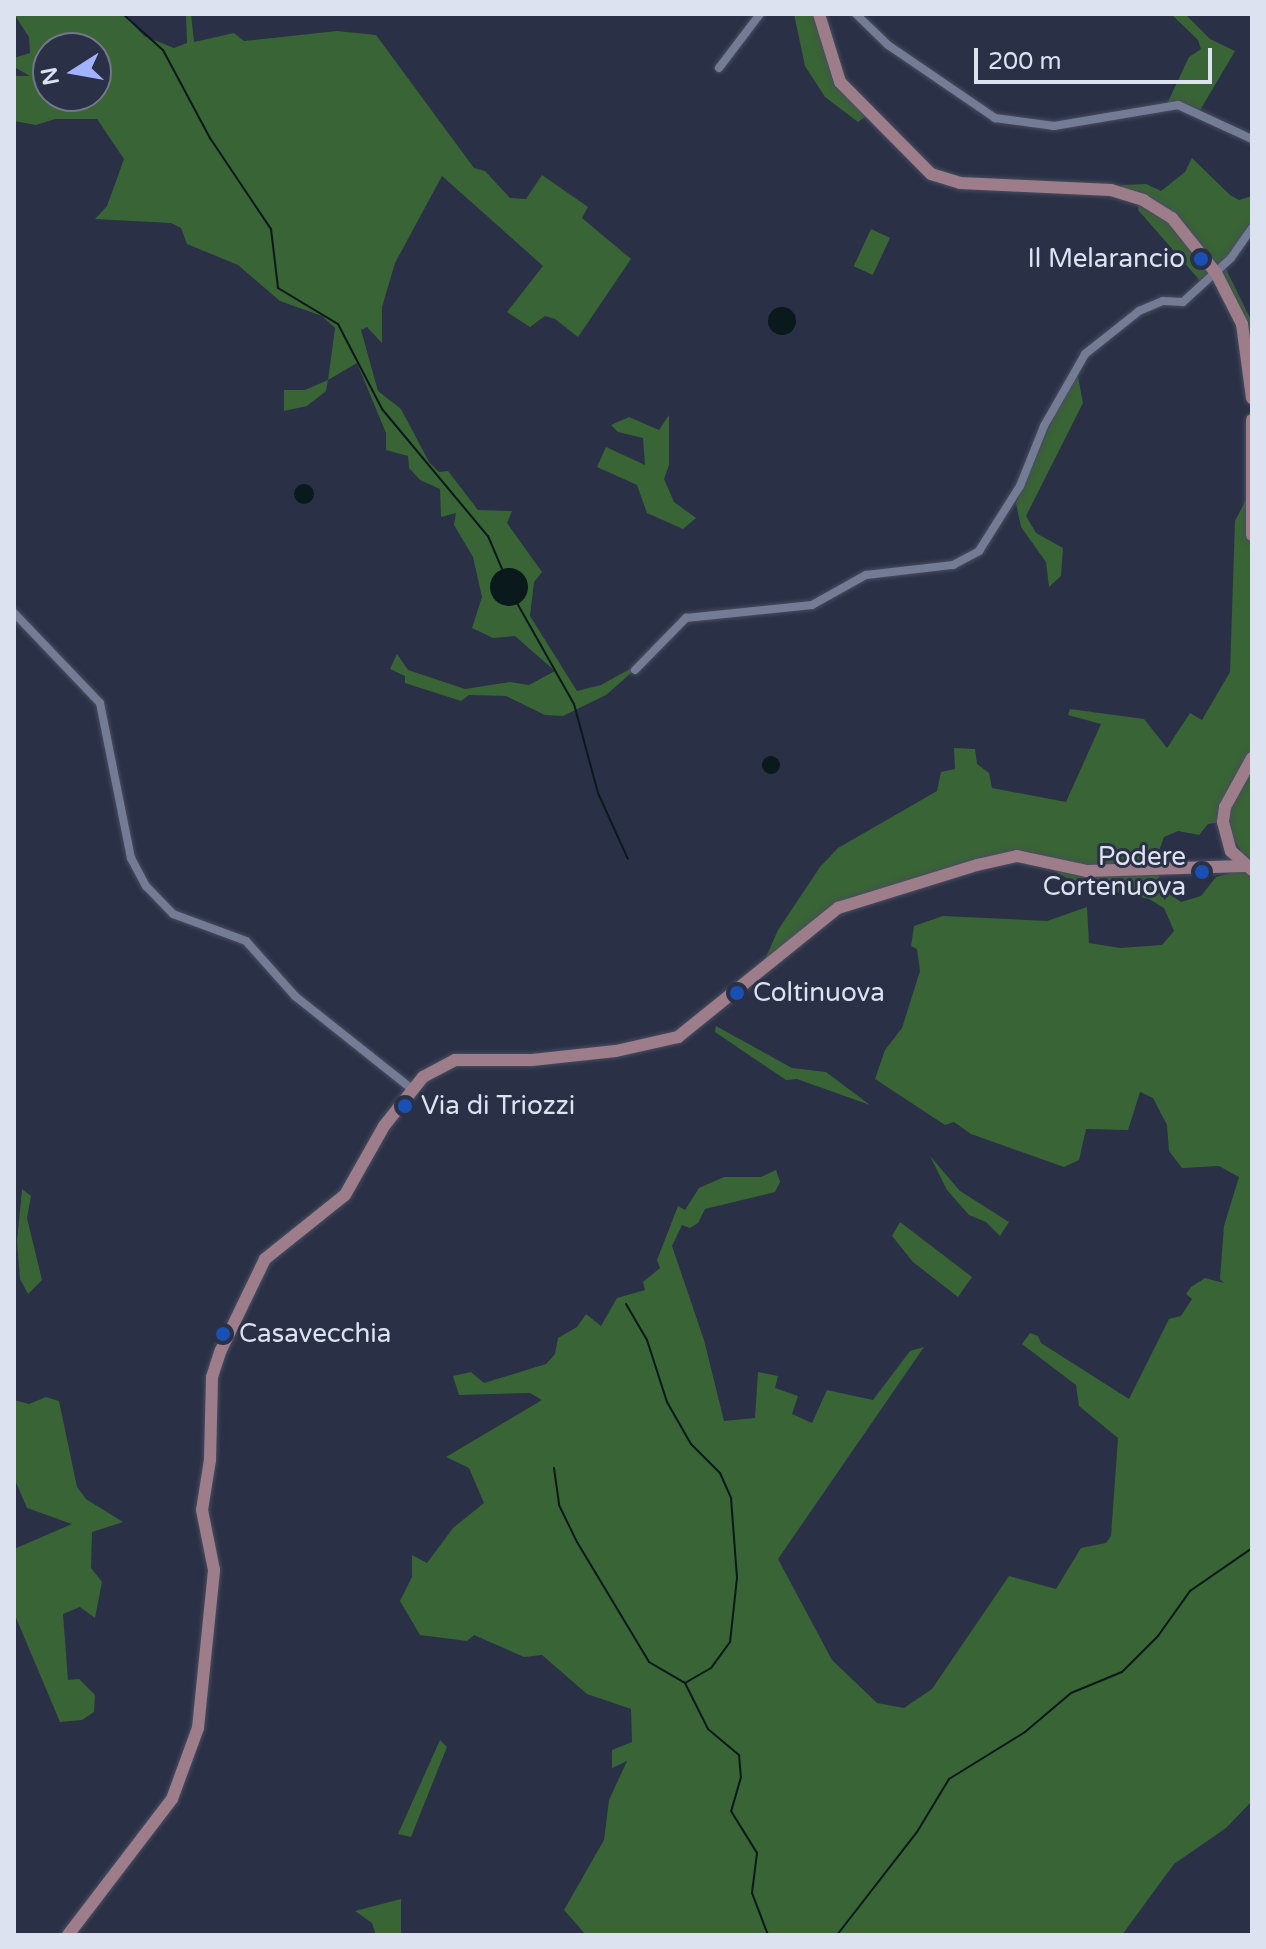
<!DOCTYPE html>
<style>
body{margin:0}
#map{position:relative;width:1266px;height:1949px;overflow:hidden;background:#2a3046;font-family:"Varela Round",sans-serif}
div>[style]{position:absolute}
[style*='--x']{left:calc(var(--x)*1px);top:calc(var(--y)*1px);width:calc(var(--w)*1px);rotate:calc(var(--a)*1deg)}
.green>*{inset:0;background:#396435;transform-origin:0 0}
.water>*{inset:0;background:#0a191b}
.round{border-radius:50%}
.stream>*{height:2px;margin:-1px;padding:0 1px;transform-origin:1px;border-radius:1px;background:#0a191b}
.roads{filter:drop-shadow(0 0 2px #484d5f) drop-shadow(0 0 2px #484d5f)}
.street>*{height:8px;margin:-4px;padding:0 4px;transform-origin:4px;border-radius:4px;background:#747c95}
.secondary>*{height:12px;margin:-6px;padding:0 6px;transform-origin:6px;border-radius:6px;background:#9e7d8b}
.dots>*{width:22px;height:22px;translate:-50% -50%;box-sizing:border-box;border:4px solid #2a3046;border-radius:50%}
span{translate:-50% -50%;white-space:nowrap;text-align:center;line-height:1.15;-webkit-text-stroke:6px #2a3046;paint-order:stroke}
.poi-label{font-size:26px;color:#dde2f0}
.right{translate:-100% -50%;text-align:right}
.left{translate:0 -50%;text-align:left}
.frame{position:absolute;inset:0;border:16px solid #dde2f0;pointer-events:none}
.north{position:absolute;left:32px;top:32px;width:80px;height:80px;box-sizing:border-box;background:#2a3046;border:2px solid #72778a;border-radius:50%;rotate:259deg;font-size:22px;font-weight:700;line-height:32px;text-align:center;color:#dde2f0}
.north::after{content:'';display:block;margin:auto;width:28px;height:36px;background:#a3b2fd;clip-path:polygon(50% 0,100% 100%,50% 72%,0 100%)}
.scale{position:absolute;left:974px;top:48px;width:238px;height:36px;box-sizing:border-box;border:4px solid #dde2f0;border-top:0;padding-left:10px;font-size:24px;line-height:28px;white-space:nowrap;color:#dde2f0;-webkit-text-stroke:6px #2a3046;paint-order:stroke}
</style>
<div id="map">
<div class="green">
<i style="clip-path:polygon(evenodd,14px 14px,123px 14px,144px 36px,174px 48px,187px 43px,186px 14px,191px 14px,194px 42px,234px 33px,244px 41px,337px 31px,376px 35px,474px 168px,485px 171px,510px 198px,526px 199px,542px 175px,588px 207px,582px 218px,631px 259px,578px 337px,555px 319px,545px 316px,530px 327px,507px 312px,543px 266px,442px 176px,395px 263px,382px 307px,382px 343px,367px 327px,361px 330px,378px 391px,401px 409px,429px 462px,439px 472px,448px 471px,478px 510px,512px 511px,507px 523px,542px 572px,534px 582px,530px 616px,577px 691px,601px 685px,646px 660px,606px 695px,563px 716px,545px 715px,506px 696px,469px 695px,461px 701px,405px 683px,405px 676px,390px 669px,397px 654px,408px 670px,465px 689px,510px 682px,529px 685px,555px 671px,515px 636px,493px 638px,472px 628px,482px 597px,473px 557px,454px 525px,456px 513px,441px 517px,440px 489px,420px 480px,409px 468px,408px 456px,386px 450px,386px 433px,357px 363px,328px 380px,326px 391px,307px 406px,284px 411px,284px 390px,305px 390px,328px 380px,335px 328px,322px 316px,280px 301px,238px 265px,187px 244px,181px 228px,171px 223px,95px 219px,107px 206px,124px 159px,97px 119px,55px 119px,36px 125px,14px 121px,14px 76px,30px 76px,14px 67px,14px 58px,30px 53px,29px 37px,14px 14px,48px 48px,96px 48px,96px 96px,48px 96px,48px 48px)"></i>
<i style="clip-path:polygon(794px 14px,819px 14px,830px 62px,868px 115px,858px 122px,825px 97px,805px 66px)"></i>
<i style="clip-path:polygon(1171px 14px,1185px 14px,1210px 39px,1235px 51px,1199px 112px,1178px 101px,1167px 104px,1189px 57px,1201px 49px,1198px 40px)"></i>
<i style="clip-path:polygon(1192px 158px,1230px 195px,1239px 200px,1252px 196px,1252px 228px,1224px 265px,1252px 322px,1252px 398px,1242px 324px,1216px 273px,1203px 284px,1138px 210px,1139px 198px,1120px 192px,1122px 185px,1146px 184px,1161px 191px,1185px 172px)"></i>
<i style="left:871px;top:229px;width:21px;height:41px;rotate:25deg"></i>
<i style="clip-path:polygon(1076px 366px,1083px 403px,1026px 516px,1036px 533px,1063px 548px,1061px 576px,1049px 587px,1046px 562px,1021px 527px,1016px 503px)"></i>
<i style="clip-path:polygon(669px 415px,669px 465px,664px 479px,674px 502px,696px 518px,683px 529px,647px 513px,637px 485px,597px 467px,606px 447px,645px 465px,643px 438px,618px 432px,611px 425px,629px 417px,659px 430px)"></i>
<i style="clip-path:polygon(evenodd,1252px 420px,1252px 1801px,1226px 1828px,1174px 1864px,1122px 1935px,586px 1935px,564px 1910px,604px 1840px,609px 1800px,627px 1761px,612px 1768px,612px 1750px,632px 1742px,631px 1709px,587px 1694px,542px 1655px,524px 1657px,474px 1635px,467px 1641px,420px 1635px,400px 1601px,412px 1577px,412px 1555px,427px 1563px,453px 1528px,484px 1503px,469px 1468px,446px 1457px,542px 1400px,530px 1393px,459px 1395px,453px 1376px,471px 1372px,484px 1383px,546px 1364px,555px 1354px,558px 1338px,577px 1327px,586px 1314px,601px 1326px,617px 1298px,645px 1290px,643px 1282px,660px 1268px,657px 1260px,678px 1206px,685px 1210px,699px 1188px,724px 1177px,761px 1177px,776px 1170px,780px 1182px,775px 1192px,705px 1209px,698px 1223px,690px 1228px,682px 1225px,672px 1246px,704px 1340px,724px 1421px,755px 1418px,758px 1372px,778px 1376px,775px 1388px,798px 1396px,792px 1414px,812px 1423px,827px 1390px,873px 1400px,910px 1351px,924px 1347px,778px 1559px,832px 1660px,877px 1703px,904px 1708px,932px 1689px,1009px 1576px,1056px 1589px,1081px 1548px,1106px 1543px,1111px 1536px,1118px 1438px,1079px 1406px,1076px 1385px,1022px 1344px,1030px 1333px,1038px 1336px,1041px 1343px,1129px 1399px,1169px 1319px,1181px 1316px,1192px 1299px,1186px 1294px,1191px 1287px,1205px 1278px,1224px 1283px,1220px 1279px,1224px 1226px,1239px 1177px,1219px 1166px,1182px 1168px,1169px 1151px,1167px 1125px,1153px 1098px,1140px 1092px,1128px 1130px,1086px 1129px,1079px 1160px,1064px 1167px,971px 1134px,954px 1122px,945px 1125px,875px 1079px,885px 1050px,902px 1028px,920px 971px,917px 949px,911px 946px,914px 926px,943px 916px,1047px 921px,1087px 907px,1089px 943px,1120px 948px,1162px 945px,1174px 931px,1164px 908px,1149px 899px,1075px 883px,1031px 857px,858px 901px,763px 964px,778px 930px,820px 867px,838px 848px,937px 791px,941px 772px,955px 769px,954px 748px,975px 749px,977px 764px,989px 773px,992px 788px,1066px 802px,1101px 724px,1068px 715px,1070px 709px,1144px 719px,1167px 748px,1190px 713px,1202px 720px,1230px 672px,1235px 521px,1252px 488px,1252px 420px,1223px 822px,1249px 864px,1246px 869px,1216px 877px,1201px 896px,1181px 902px,1161px 888px,1156px 859px,1164px 837px,1178px 831px,1199px 835px,1208px 824px,1223px 822px)"></i>
<i style="clip-path:polygon(716px 1026px,792px 1068px,826px 1072px,870px 1105px,797px 1079px,786px 1080px,715px 1032px)"></i>
<i style="clip-path:polygon(930px 1156px,960px 1191px,1009px 1222px,1000px 1236px,986px 1222px,969px 1215px,947px 1190px)"></i>
<i style="clip-path:polygon(22px 1189px,31px 1196px,27px 1218px,42px 1280px,28px 1294px,20px 1279px,17px 1242px)"></i>
<i style="clip-path:polygon(900px 1222px,972px 1277px,958px 1297px,913px 1262px,892px 1236px)"></i>
<i style="clip-path:polygon(46px 1397px,59px 1401px,77px 1487px,86px 1499px,123px 1522px,92px 1532px,91px 1568px,102px 1582px,95px 1618px,80px 1607px,63px 1614px,68px 1680px,79px 1679px,95px 1695px,94px 1712px,82px 1720px,60px 1722px,14px 1613px,14px 1549px,72px 1524px,27px 1508px,14px 1478px,14px 1400px,29px 1404px)"></i>
<i style="clip-path:polygon(440px 1740px,447px 1747px,411px 1837px,398px 1834px)"></i>
<i style="clip-path:polygon(401px 1899px,401px 1935px,376px 1935px,372px 1923px,355px 1911px)"></i>
</div>
<div class="water">
<i class="round" style="left:768px;top:307px;width:28px;height:28px"></i>
<i class="round" style="left:294px;top:484px;width:20px;height:20px"></i>
<i class="round" style="left:490px;top:568px;width:38px;height:38px"></i>
<i class="round" style="left:762px;top:756px;width:18px;height:18px"></i>
</div>
<div class="stream">
<i style="--x:123;--y:14;--w:54;--a:42"></i>
<i style="--x:163;--y:50;--w:100;--a:61.9"></i>
<i style="--x:210;--y:138;--w:110;--a:56.2"></i>
<i style="--x:271;--y:229;--w:59;--a:83.2"></i>
<i style="--x:278;--y:288;--w:70;--a:31"></i>
<i style="--x:338;--y:324;--w:96;--a:62.6"></i>
<i style="--x:382;--y:409;--w:165;--a:50.2"></i>
<i style="--x:488;--y:536;--w:38;--a:67"></i>
<i style="--x:517;--y:603;--w:116;--a:60.6"></i>
<i style="--x:574;--y:704;--w:92;--a:74.9"></i>
<i style="--x:598;--y:793;--w:72;--a:65.6"></i>
<i style="--x:626;--y:1304;--w:42;--a:59.7"></i>
<i style="--x:647;--y:1340;--w:65;--a:72.1"></i>
<i style="--x:667;--y:1402;--w:48;--a:60.3"></i>
<i style="--x:691;--y:1444;--w:41;--a:45"></i>
<i style="--x:720;--y:1473;--w:27;--a:66"></i>
<i style="--x:731;--y:1498;--w:80;--a:85.7"></i>
<i style="--x:737;--y:1578;--w:64;--a:96.2"></i>
<i style="--x:730;--y:1642;--w:32;--a:126"></i>
<i style="--x:711;--y:1668;--w:30;--a:150"></i>
<i style="--x:554;--y:1468;--w:37;--a:82"></i>
<i style="--x:559;--y:1505;--w:41;--a:64.1"></i>
<i style="--x:577;--y:1542;--w:140;--a:59"></i>
<i style="--x:649;--y:1662;--w:42;--a:30.3"></i>
<i style="--x:685;--y:1683;--w:51;--a:63.4"></i>
<i style="--x:708;--y:1729;--w:40;--a:40"></i>
<i style="--x:739;--y:1755;--w:22;--a:85"></i>
<i style="--x:741;--y:1777;--w:35;--a:106"></i>
<i style="--x:731;--y:1811;--w:49;--a:58.2"></i>
<i style="--x:757;--y:1853;--w:40;--a:97.1"></i>
<i style="--x:752;--y:1893;--w:45;--a:69.1"></i>
<i style="--x:837;--y:1935;--w:130;--a:-52.2"></i>
<i style="--x:917;--y:1832;--w:62;--a:-58.9"></i>
<i style="--x:949;--y:1779;--w:89;--a:-31.7"></i>
<i style="--x:1025;--y:1732;--w:60;--a:-40.3"></i>
<i style="--x:1071;--y:1693;--w:55;--a:-22.4"></i>
<i style="--x:1122;--y:1672;--w:51;--a:-45"></i>
<i style="--x:1158;--y:1636;--w:55;--a:-54.6"></i>
<i style="--x:1190;--y:1591;--w:75;--a:-34.7"></i>
</div>
<div class="roads">
<div class="street">
<i style="--x:856;--y:14;--w:45;--a:44.1"></i>
<i style="--x:888;--y:45;--w:130;--a:34.3"></i>
<i style="--x:995;--y:118;--w:60;--a:7.7"></i>
<i style="--x:1054;--y:126;--w:126;--a:-9.6"></i>
<i style="--x:1178;--y:105;--w:81;--a:24.7"></i>
<i style="--x:719;--y:68;--w:68;--a:-52.8"></i>
<i style="--x:14;--y:613;--w:124;--a:46.3"></i>
<i style="--x:100;--y:703;--w:158;--a:78.7"></i>
<i style="--x:131;--y:858;--w:32;--a:62"></i>
<i style="--x:146;--y:886;--w:39;--a:46"></i>
<i style="--x:173;--y:914;--w:78;--a:20.3"></i>
<i style="--x:246;--y:941;--w:74;--a:48.3"></i>
<i style="--x:295;--y:996;--w:149;--a:38.5"></i>
<i style="--x:635;--y:670;--w:73;--a:-45.6"></i>
<i style="--x:686;--y:618;--w:127;--a:-5.9"></i>
<i style="--x:812;--y:605;--w:62;--a:-29.1"></i>
<i style="--x:866;--y:575;--w:88;--a:-6.6"></i>
<i style="--x:953;--y:565;--w:30;--a:-28"></i>
<i style="--x:979;--y:551;--w:77;--a:-57.8"></i>
<i style="--x:1020;--y:486;--w:65;--a:-68.2"></i>
<i style="--x:1044;--y:426;--w:83;--a:-60.3"></i>
<i style="--x:1085;--y:354;--w:69;--a:-38.5"></i>
<i style="--x:1139;--y:311;--w:26;--a:-23"></i>
<i style="--x:1163;--y:301;--w:20;--a:3"></i>
<i style="--x:1183;--y:302;--w:65;--a:-42.5"></i>
<i style="--x:1231;--y:258;--w:37;--a:-55"></i>
</div>
<div class="secondary">
<i style="--x:819;--y:14;--w:71;--a:72.8"></i>
<i style="--x:840;--y:82;--w:129;--a:45.3"></i>
<i style="--x:931;--y:174;--w:30;--a:17"></i>
<i style="--x:960;--y:183;--w:151;--a:2.7"></i>
<i style="--x:1111;--y:190;--w:34;--a:17"></i>
<i style="--x:1143;--y:200;--w:34;--a:32"></i>
<i style="--x:1172;--y:218;--w:70;--a:51.3"></i>
<i style="--x:1216;--y:273;--w:57;--a:63"></i>
<i style="--x:1242;--y:324;--w:75;--a:82.3"></i>
<i style="--x:1252;--y:420;--w:115;--a:90"></i>
<i style="--x:1252;--y:758;--w:56;--a:118.9"></i>
<i style="--x:1225;--y:807;--w:15;--a:98"></i>
<i style="--x:1223;--y:822;--w:30;--a:75"></i>
<i style="--x:1231;--y:851;--w:28;--a:42"></i>
<i style="--x:68;--y:1935;--w:171;--a:-52.6"></i>
<i style="--x:172;--y:1799;--w:76;--a:-69.9"></i>
<i style="--x:198;--y:1728;--w:159;--a:-84.2"></i>
<i style="--x:214;--y:1570;--w:61;--a:-101.3"></i>
<i style="--x:202;--y:1510;--w:51;--a:-80.9"></i>
<i style="--x:210;--y:1460;--w:83;--a:-88.6"></i>
<i style="--x:212;--y:1377;--w:28;--a:-72"></i>
<i style="--x:221;--y:1350;--w:101;--a:-64.2"></i>
<i style="--x:265;--y:1259;--w:102;--a:-38.7"></i>
<i style="--x:345;--y:1195;--w:79;--a:-60.5"></i>
<i style="--x:384;--y:1126;--w:63;--a:-51.5"></i>
<i style="--x:423;--y:1077;--w:36;--a:-28"></i>
<i style="--x:455;--y:1060;--w:77;--a:0"></i>
<i style="--x:532;--y:1060;--w:84;--a:-6.1"></i>
<i style="--x:616;--y:1051;--w:64;--a:-12.7"></i>
<i style="--x:678;--y:1037;--w:206;--a:-38.9"></i>
<i style="--x:838;--y:908;--w:145;--a:-17.2"></i>
<i style="--x:977;--y:865;--w:41;--a:-12.7"></i>
<i style="--x:1017;--y:856;--w:72;--a:12.1"></i>
<i style="--x:1087;--y:871;--w:157;--a:-1.8"></i>
</div>
</div>
<div class="dots">
<i style="left:1201px;top:259px;background:#1a4fb4"></i>
<i style="left:1202px;top:872px;background:#1a4fb4"></i>
<i style="left:737px;top:993px;background:#1a4fb4"></i>
<i style="left:405px;top:1106px;background:#1a4fb4"></i>
<i style="left:223px;top:1334px;background:#1a4fb4"></i>
</div>
<div class="poi-label">
<span class="right" style="left:1185px;top:259px">Il Melarancio</span>
<span class="right" style="left:1186px;top:872px">Podere<br>Cortenuova</span>
<span class="left" style="left:753px;top:993px">Coltinuova</span>
<span class="left" style="left:421px;top:1106px">Via di Triozzi</span>
<span class="left" style="left:239px;top:1334px">Casavecchia</span>
</div>
<div class="frame"></div>
<div class="north">N</div>
<div class="scale">200 m</div>
</div>
